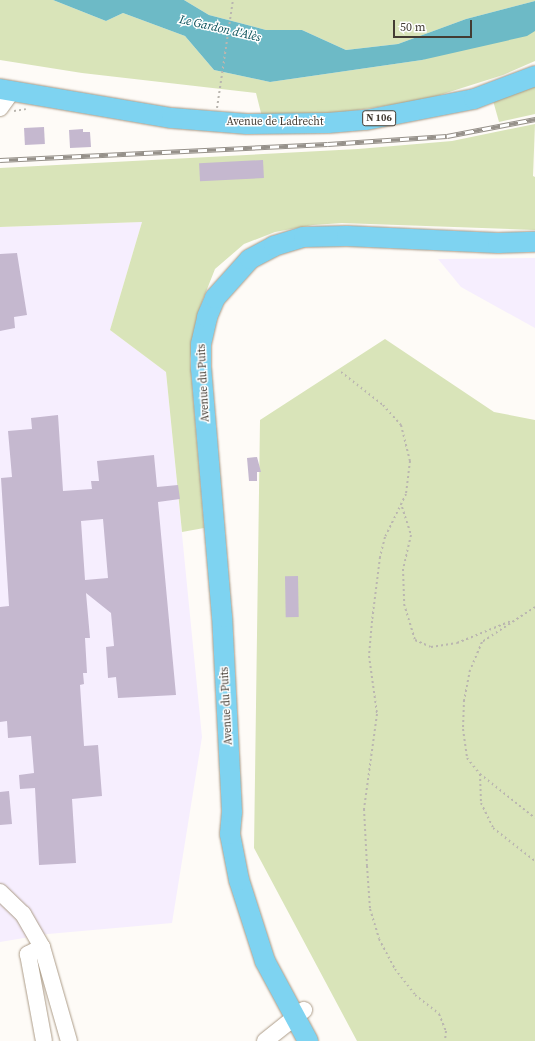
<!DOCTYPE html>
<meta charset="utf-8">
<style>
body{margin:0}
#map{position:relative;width:535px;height:1041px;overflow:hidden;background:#fefbf7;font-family:"Source Serif 4",serif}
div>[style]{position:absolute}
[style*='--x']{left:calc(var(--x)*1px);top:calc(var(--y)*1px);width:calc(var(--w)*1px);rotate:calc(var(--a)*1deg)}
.industrial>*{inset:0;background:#f6eefe}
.green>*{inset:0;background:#d9e4b9}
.water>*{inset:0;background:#6dbac6}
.building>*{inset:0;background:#c5b8cf;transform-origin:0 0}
.path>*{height:2px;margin-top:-1px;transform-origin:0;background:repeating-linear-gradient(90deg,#bab6b0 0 2px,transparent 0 5px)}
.roads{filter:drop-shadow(0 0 1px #ac9c88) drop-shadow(0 0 1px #ac9c88)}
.minor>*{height:16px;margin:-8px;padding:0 8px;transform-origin:8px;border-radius:8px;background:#fff}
.major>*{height:20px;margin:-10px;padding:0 10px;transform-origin:10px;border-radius:10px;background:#7ed3f1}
.rail>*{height:4.5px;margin-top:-2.25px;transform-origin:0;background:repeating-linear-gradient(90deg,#fff 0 9px,#96918a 0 18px);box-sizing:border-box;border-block:1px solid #96918a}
span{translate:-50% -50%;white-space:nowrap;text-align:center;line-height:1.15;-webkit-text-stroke:3px #fff;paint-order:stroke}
.shield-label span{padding:1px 3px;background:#fff;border:1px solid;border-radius:3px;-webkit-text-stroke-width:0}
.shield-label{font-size:10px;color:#433c33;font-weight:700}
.street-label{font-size:11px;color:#433c33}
.water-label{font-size:12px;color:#064e57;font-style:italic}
.scale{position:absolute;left:393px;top:20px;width:79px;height:18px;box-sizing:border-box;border:2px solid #433c33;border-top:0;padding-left:5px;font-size:12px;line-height:14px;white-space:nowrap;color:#433c33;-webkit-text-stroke:3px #fff;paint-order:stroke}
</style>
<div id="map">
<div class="industrial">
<i style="clip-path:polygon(142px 222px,110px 330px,166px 372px,202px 737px,172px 923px,48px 934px,0 942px,0 227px)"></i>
<i style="clip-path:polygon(535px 258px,535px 328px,461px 287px,438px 259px)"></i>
</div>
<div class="green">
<i style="clip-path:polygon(0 0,53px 0,106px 21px,123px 13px,185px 36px,214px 70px,270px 82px,422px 60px,535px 17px,535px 61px,503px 75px,424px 100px,344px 112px,262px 117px,256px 93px,82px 73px,0 60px)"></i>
<i style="clip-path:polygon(184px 0,535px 0,535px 1px,466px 19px,398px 44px,346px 50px,302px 30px,266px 30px,209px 15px)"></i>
<i style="clip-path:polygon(535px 83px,535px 114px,499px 122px,492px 97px)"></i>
<i style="clip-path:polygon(535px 124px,533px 176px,535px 177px,535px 230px,342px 223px,313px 225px,275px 232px,244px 244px,215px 269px,200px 307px,190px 359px,204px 528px,182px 532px,166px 372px,110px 330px,142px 222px,0 227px,0 168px,358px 149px,452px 141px)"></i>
<i style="clip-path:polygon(385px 339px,494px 412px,535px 420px,535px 1041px,357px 1041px,254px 848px,260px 420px)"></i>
</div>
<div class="water">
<i style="clip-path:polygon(53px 0,184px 0,209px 15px,266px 30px,302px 30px,346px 50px,398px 44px,466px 19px,535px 1px,535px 31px,527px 36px,422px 60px,270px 82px,214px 70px,185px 36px,123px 13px,106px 21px)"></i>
</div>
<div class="building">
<i style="left:44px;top:127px;width:17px;height:20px;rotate:87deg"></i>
<i style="clip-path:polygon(83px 129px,83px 132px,90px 132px,91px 147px,70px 148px,69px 130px)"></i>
<i style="left:263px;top:160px;width:18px;height:64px;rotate:87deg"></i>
<i style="clip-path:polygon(17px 253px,27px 315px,14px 317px,15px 328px,0 331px,0 254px)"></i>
<i style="clip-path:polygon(evenodd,58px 415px,63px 491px,92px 489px,91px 481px,99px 481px,97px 461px,154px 455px,157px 487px,178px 485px,180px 499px,158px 502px,176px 695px,118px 698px,116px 677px,108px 678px,106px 647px,114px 646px,111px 613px,86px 593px,90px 638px,85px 638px,87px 673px,83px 673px,84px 684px,80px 685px,84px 746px,98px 745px,102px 796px,72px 799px,76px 863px,39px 865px,35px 788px,20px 789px,19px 775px,34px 773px,31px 736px,8px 738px,7px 721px,0 722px,0 607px,9px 606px,1px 478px,12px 477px,8px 431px,32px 429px,31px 418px,58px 415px,103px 519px,108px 578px,85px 580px,81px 521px,103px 519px)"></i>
<i style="clip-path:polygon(257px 457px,261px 472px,257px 472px,257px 481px,249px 481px,247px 458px)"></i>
<i style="left:298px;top:576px;width:41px;height:13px;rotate:89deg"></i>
<i style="clip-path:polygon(9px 791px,12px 824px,0 825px,0 792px)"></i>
</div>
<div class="path">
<i style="--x:217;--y:108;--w:109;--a:-81.6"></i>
<i style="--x:14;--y:111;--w:12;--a:-9"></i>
<i style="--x:341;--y:372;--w:53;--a:38.2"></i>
<i style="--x:383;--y:405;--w:27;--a:48"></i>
<i style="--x:401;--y:425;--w:37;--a:76"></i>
<i style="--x:410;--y:461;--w:33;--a:97"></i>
<i style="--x:406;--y:494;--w:48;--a:116"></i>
<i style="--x:385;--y:537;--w:21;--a:104"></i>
<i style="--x:380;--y:557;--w:64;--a:97.1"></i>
<i style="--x:372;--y:621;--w:35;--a:95"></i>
<i style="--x:369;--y:656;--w:59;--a:82.1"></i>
<i style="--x:377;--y:714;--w:96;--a:97.8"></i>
<i style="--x:364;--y:809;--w:57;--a:87"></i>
<i style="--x:367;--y:866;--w:43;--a:86"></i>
<i style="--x:370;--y:909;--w:31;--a:73"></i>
<i style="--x:379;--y:939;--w:34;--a:62"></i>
<i style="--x:395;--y:969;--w:33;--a:52"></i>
<i style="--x:415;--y:995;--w:31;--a:38"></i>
<i style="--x:439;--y:1014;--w:18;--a:68"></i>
<i style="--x:446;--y:1031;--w:10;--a:96"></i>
<i style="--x:402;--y:507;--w:29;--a:72"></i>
<i style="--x:411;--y:535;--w:35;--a:103"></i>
<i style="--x:403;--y:569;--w:35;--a:88"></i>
<i style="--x:404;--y:604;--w:38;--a:73"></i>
<i style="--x:415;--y:640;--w:17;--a:24"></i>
<i style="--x:431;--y:647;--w:26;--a:-9"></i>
<i style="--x:457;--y:643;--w:58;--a:-22.2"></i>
<i style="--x:535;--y:607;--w:64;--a:146.6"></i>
<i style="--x:482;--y:642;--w:30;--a:113"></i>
<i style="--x:470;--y:670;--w:31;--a:101"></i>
<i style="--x:464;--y:700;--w:29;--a:92"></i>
<i style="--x:463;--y:729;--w:29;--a:82"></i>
<i style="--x:467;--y:758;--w:21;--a:51"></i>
<i style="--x:480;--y:774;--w:70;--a:38.7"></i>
<i style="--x:480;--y:774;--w:29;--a:88"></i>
<i style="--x:481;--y:803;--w:28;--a:64"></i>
<i style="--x:493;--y:828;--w:53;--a:38.2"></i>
</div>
<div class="roads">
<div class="minor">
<i style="--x:0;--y:108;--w:19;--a:-54"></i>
<i style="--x:0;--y:892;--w:32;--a:44"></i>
<i style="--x:23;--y:914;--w:38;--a:60"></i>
<i style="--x:42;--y:947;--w:98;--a:74"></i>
<i style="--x:42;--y:947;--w:16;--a:153"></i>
<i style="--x:28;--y:954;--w:88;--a:79.6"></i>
<i style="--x:265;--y:1041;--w:50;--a:-38.5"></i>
</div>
<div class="major">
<i style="--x:0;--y:89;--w:174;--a:9.6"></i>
<i style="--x:172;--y:118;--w:75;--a:4.6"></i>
<i style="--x:247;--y:124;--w:81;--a:-0.7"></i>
<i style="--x:328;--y:123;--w:38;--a:-5"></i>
<i style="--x:366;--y:120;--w:110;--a:-11"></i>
<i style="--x:474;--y:99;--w:65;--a:-20.7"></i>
<i style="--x:308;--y:1041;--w:91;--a:-118.3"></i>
<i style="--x:265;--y:961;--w:85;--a:-107.8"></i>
<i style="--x:239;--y:880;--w:47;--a:-101.1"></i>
<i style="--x:230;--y:834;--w:22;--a:-85"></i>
<i style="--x:232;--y:812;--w:195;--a:-92.9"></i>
<i style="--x:222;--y:617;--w:249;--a:-94.8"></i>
<i style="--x:201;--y:369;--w:25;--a:-90"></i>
<i style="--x:201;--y:344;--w:28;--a:-77"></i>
<i style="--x:207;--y:317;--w:21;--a:-67"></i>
<i style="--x:215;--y:298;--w:52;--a:-48.1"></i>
<i style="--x:250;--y:259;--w:27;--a:-28"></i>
<i style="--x:274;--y:246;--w:31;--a:-17"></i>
<i style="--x:304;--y:237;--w:43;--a:-1.3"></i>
<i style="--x:347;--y:236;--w:151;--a:2.7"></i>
<i style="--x:498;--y:243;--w:37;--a:-2"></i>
</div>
</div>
<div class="rail">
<i style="--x:0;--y:160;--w:328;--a:-2.8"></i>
<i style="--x:328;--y:144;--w:119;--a:-3.8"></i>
<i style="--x:447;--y:136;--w:90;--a:-10.9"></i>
</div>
<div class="shield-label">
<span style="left:379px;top:118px">N 106</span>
</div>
<div class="street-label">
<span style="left:275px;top:122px">Avenue de Ladrecht</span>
<span style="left:204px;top:383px;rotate:-93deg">Avenue du Puits</span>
<span style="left:227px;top:706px;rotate:-93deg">Avenue du Puits</span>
</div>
<div class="water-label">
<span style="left:220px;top:29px;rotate:13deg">Le Gardon d'Alès</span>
</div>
<div class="scale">50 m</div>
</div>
